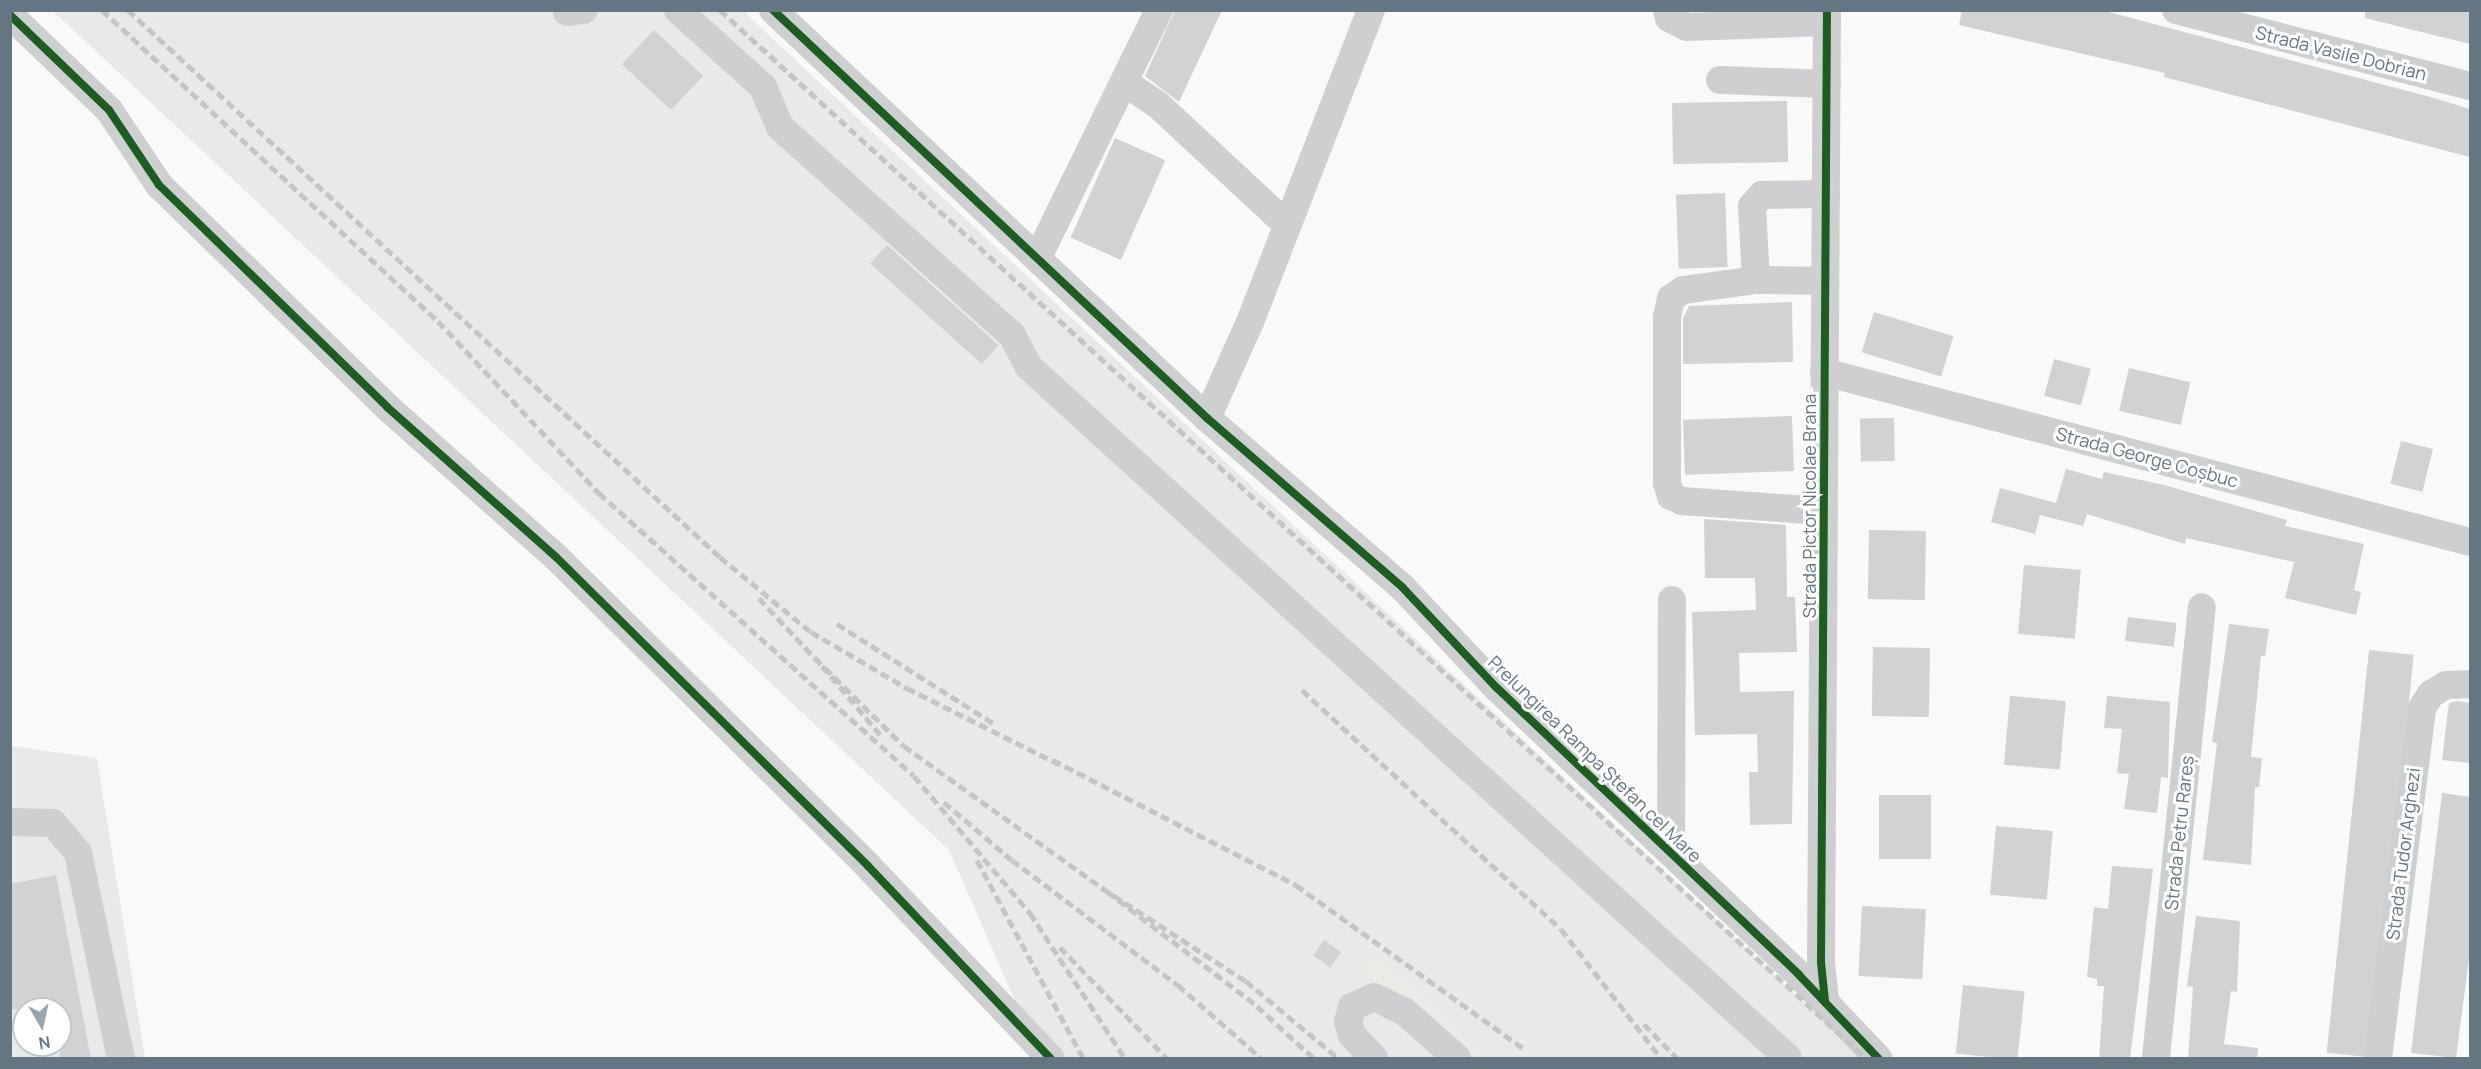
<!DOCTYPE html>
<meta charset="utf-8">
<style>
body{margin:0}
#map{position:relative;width:2481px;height:1069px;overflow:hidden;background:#f9f9f9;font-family:Manrope,sans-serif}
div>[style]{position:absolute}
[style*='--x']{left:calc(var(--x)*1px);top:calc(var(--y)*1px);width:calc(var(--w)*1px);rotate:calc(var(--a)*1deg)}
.built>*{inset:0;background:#e8e9e9}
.green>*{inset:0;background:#e8ebe6}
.building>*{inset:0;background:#d0d2d3;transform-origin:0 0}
.minor>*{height:28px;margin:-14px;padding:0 14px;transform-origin:14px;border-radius:14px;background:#cecfd0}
.rail>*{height:4.5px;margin-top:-2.25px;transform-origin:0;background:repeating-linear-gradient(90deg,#c3c5c6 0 9px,transparent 0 13.5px)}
.cycleway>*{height:8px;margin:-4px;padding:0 4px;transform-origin:4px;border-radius:4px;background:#1b5e20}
span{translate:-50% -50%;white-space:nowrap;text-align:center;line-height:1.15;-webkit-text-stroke:6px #fff;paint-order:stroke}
.street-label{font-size:18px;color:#657683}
.frame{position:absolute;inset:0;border:12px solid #657683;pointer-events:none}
.north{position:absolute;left:12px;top:997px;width:60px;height:60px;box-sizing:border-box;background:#fff;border:2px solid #c1c8cd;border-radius:50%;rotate:171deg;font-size:16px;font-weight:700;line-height:24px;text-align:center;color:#657683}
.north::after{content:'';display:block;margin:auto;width:21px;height:27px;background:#99a4ac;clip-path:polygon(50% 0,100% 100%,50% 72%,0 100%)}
</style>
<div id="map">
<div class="built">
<i style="clip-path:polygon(53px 11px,743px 11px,1864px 1058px,1040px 1058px,949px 850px)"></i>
<i style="clip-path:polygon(evenodd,11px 746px,97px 758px,145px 1058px,11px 1058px,11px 746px,24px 1009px,60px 1009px,60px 1045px,24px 1045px,24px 1009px)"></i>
</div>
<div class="green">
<i style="clip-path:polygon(1376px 953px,1490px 1058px,1460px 1058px,1362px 971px)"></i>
</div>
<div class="building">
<i style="clip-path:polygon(1175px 10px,1222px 10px,1179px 102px,1145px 76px)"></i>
<i style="clip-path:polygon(1962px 10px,2101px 10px,2434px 98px,2470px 109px,2470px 157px,2164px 77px,2165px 73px,1959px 25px)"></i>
<i style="clip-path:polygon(2365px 10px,2470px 10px,2470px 44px,2365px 18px)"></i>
<i style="left:654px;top:30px;width:67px;height:47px;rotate:43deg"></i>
<i style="left:1787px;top:101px;width:61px;height:115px;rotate:89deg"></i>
<i style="left:1115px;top:138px;width:55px;height:109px;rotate:24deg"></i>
<i style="left:1725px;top:193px;width:74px;height:49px;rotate:88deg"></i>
<i style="left:887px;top:245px;width:150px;height:25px;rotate:42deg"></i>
<i style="clip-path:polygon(1792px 302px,1793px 362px,1683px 364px,1683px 319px,1689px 306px)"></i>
<i style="left:1874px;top:312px;width:83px;height:42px;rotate:17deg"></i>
<i style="left:2054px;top:359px;width:38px;height:38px;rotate:15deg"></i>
<i style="left:2129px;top:368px;width:63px;height:44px;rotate:13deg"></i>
<i style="left:1792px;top:416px;width:55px;height:109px;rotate:88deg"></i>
<i style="left:1894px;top:418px;width:43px;height:34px;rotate:89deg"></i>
<i style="left:2401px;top:441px;width:33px;height:44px;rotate:14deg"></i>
<i style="clip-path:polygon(2066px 469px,2102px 479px,2104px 472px,2164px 485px,2287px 520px,2285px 526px,2364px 544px,2354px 590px,2361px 592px,2356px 615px,2285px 598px,2294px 562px,2186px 538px,2185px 544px,2087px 514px,2083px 526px,2040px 515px,2035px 534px,1991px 522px,2000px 488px,2056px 503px)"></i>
<i style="clip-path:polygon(1704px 519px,1786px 525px,1787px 597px,1795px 597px,1797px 652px,1739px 653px,1740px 692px,1794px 691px,1792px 824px,1750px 825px,1749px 772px,1758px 772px,1757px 734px,1695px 735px,1692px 612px,1756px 610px,1755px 578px,1705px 578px)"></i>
<i style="left:1869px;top:530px;width:57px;height:69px;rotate:1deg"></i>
<i style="left:2024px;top:565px;width:57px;height:69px;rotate:5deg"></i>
<i style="left:2128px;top:617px;width:49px;height:24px;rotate:7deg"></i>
<i style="clip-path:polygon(2229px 624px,2269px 629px,2265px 656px,2261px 656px,2251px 757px,2262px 758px,2259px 787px,2255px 787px,2251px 865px,2203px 860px,2217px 743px,2212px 742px)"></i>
<i style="left:1873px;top:647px;width:57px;height:69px;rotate:1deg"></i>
<i style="left:2369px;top:650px;width:45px;height:405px;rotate:6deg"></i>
<i style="left:2010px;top:696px;width:56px;height:69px;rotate:5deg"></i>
<i style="clip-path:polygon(2107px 696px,2170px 702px,2168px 778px,2161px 777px,2157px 813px,2124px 809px,2129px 774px,2117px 773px,2122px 729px,2104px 728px)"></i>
<i style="clip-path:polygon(2457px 701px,2470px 703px,2470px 763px,2442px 760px,2449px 703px)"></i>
<i style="clip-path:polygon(2442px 793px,2470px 797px,2470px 951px,2456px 1058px,2411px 1053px)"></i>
<i style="left:1879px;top:795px;width:52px;height:64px"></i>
<i style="left:1996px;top:826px;width:57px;height:69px;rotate:5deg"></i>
<i style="clip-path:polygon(2112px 866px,2153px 869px,2130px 1059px,2099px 1059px,2104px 986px,2097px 986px,2097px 979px,2087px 977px,2094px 907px,2108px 909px)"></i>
<i style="clip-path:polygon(56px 875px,91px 1059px,60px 1059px,60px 1009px,10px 1009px,10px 884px)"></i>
<i style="left:1862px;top:906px;width:64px;height:70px;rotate:3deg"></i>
<i style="clip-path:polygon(2196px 916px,2240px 921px,2237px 992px,2231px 991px,2224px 1044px,2258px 1048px,2257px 1059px,2188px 1059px,2193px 987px,2187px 986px)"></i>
<i style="left:1324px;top:940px;width:21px;height:19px;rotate:35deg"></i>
<i style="left:1963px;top:985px;width:62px;height:69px;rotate:6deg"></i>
</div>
<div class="minor">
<i style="--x:678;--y:10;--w:115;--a:42.2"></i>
<i style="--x:763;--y:87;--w:43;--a:67"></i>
<i style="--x:780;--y:127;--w:312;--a:41.9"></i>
<i style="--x:1012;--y:335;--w:36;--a:62"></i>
<i style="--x:1029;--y:367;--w:1026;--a:42.31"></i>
<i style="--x:773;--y:10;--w:596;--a:43.23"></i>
<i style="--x:1207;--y:418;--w:259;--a:40.9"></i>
<i style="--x:1403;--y:588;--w:136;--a:46.8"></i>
<i style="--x:1496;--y:687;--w:418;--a:43.5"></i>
<i style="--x:1799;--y:975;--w:115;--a:46.4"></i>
<i style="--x:1667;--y:10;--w:8;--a:76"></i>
<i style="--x:1669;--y:18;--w:20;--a:27"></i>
<i style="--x:1687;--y:27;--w:140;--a:-2"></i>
<i style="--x:2176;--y:10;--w:304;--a:14.5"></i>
<i style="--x:567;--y:12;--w:17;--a:-7"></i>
<i style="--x:10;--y:15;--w:137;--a:43.8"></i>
<i style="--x:109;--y:110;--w:90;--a:56.3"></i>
<i style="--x:159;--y:185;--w:318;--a:44.2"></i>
<i style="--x:387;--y:407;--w:226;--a:41.6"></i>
<i style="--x:556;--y:557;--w:439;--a:44.7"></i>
<i style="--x:868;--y:866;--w:265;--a:46.5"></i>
<i style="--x:1720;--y:80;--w:107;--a:2.1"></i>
<i style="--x:1124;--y:82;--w:40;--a:34"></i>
<i style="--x:1157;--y:104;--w:176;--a:42.9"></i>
<i style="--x:1039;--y:255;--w:273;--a:-63.9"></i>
<i style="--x:1756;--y:280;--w:74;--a:172.2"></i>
<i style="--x:1683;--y:290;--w:14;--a:146"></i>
<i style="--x:1671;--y:298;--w:19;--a:102"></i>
<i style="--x:1667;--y:317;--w:166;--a:90"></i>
<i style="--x:1667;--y:483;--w:14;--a:73"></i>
<i style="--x:1671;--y:496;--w:12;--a:24"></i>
<i style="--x:1682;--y:501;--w:141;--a:4.1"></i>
<i style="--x:1825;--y:281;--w:69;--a:-179.2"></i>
<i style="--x:1756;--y:280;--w:74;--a:-93.1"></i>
<i style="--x:1752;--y:206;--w:15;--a:-48"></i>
<i style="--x:1762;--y:195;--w:64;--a:-0.9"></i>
<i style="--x:1824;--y:372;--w:668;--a:14.74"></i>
<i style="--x:1207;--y:418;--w:105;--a:-65.9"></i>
<i style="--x:1250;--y:322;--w:335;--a:-68.8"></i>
<i style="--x:10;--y:822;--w:43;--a:1.3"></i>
<i style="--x:53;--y:823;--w:39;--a:50"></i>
<i style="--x:78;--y:853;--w:209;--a:78.2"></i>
<i style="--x:1671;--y:853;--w:253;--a:-89.8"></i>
<i style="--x:1825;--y:1001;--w:39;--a:-96"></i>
<i style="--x:1821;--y:962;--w:952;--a:-89.64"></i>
<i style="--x:1374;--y:1058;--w:32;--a:-134"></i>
<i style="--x:1352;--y:1035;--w:14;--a:-107"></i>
<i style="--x:1348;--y:1022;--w:16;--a:-75"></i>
<i style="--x:1352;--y:1007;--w:24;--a:-24"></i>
<i style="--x:1374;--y:997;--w:34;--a:26"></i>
<i style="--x:1405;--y:1012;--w:69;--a:41.5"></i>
<i style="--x:2156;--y:1058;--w:453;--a:-84.2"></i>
<i style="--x:2378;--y:1058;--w:353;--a:-82.8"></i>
<i style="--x:2422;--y:708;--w:17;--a:-57"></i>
<i style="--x:2431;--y:694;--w:17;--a:-31"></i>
<i style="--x:2446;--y:685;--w:24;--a:-2"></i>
</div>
<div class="rail">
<i style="--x:102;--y:10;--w:458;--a:42.8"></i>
<i style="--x:438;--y:321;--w:236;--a:46.9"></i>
<i style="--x:599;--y:493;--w:423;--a:41.9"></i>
<i style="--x:914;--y:776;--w:180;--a:49.7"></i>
<i style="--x:1030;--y:913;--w:173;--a:56.8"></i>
<i style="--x:128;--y:10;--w:806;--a:42.74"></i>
<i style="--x:720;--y:557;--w:118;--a:39.5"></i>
<i style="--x:811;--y:632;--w:111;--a:30.3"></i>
<i style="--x:907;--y:688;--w:170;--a:26.6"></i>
<i style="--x:720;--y:10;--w:1553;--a:42.44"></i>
<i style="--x:759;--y:598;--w:82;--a:47"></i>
<i style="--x:837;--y:624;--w:188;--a:32.4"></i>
<i style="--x:1302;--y:690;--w:352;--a:42.7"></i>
<i style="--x:1561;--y:929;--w:163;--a:52.2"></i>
<i style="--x:880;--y:735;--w:101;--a:-130.2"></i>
<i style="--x:815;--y:658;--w:125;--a:44.7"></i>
<i style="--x:904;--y:746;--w:244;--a:35.6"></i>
<i style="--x:1053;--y:760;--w:273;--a:27.2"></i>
<i style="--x:1296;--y:885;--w:283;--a:35.7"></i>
<i style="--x:944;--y:802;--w:89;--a:40.5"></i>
<i style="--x:1012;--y:860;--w:208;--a:37"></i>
<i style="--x:1178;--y:985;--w:111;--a:41.3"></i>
<i style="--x:977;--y:860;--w:225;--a:61.8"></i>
<i style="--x:1060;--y:947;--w:154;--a:46.1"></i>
<i style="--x:1644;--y:1024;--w:47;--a:45.9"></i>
<i style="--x:1313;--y:1058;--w:80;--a:-137.5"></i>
<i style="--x:1254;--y:1004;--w:191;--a:-142.7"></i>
<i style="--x:1102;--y:888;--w:171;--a:32.9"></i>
<i style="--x:1246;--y:981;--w:120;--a:39.9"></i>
</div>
<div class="cycleway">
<i style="--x:773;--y:10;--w:596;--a:43.23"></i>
<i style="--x:1207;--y:418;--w:259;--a:40.9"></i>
<i style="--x:1403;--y:588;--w:136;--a:46.8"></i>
<i style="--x:1496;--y:687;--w:418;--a:43.5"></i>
<i style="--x:1799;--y:975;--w:115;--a:46.4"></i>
<i style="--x:10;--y:15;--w:137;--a:43.8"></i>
<i style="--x:109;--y:110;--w:90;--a:56.3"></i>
<i style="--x:159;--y:185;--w:318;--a:44.2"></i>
<i style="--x:387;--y:407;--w:226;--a:41.6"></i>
<i style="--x:556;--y:557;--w:439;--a:44.7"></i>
<i style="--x:868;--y:866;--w:265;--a:46.5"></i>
<i style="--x:1825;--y:1001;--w:39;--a:-96"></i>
<i style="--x:1821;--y:962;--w:952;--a:-89.64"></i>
</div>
<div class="street-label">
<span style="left:2341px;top:53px;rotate:14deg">Strada Vasile Dobrian</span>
<span style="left:2147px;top:457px;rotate:15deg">Strada George Coșbuc</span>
<span style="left:1809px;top:506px;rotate:-90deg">Strada Pictor Nicolae Brana</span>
<span style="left:1595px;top:759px;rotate:44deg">Prelungirea Rampa Ștefan cel Mare</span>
<span style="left:2179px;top:833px;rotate:-84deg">Strada Petru Rareș</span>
<span style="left:2403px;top:854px;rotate:-83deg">Strada Tudor Arghezi</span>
</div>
<div class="frame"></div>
<div class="north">N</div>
</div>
